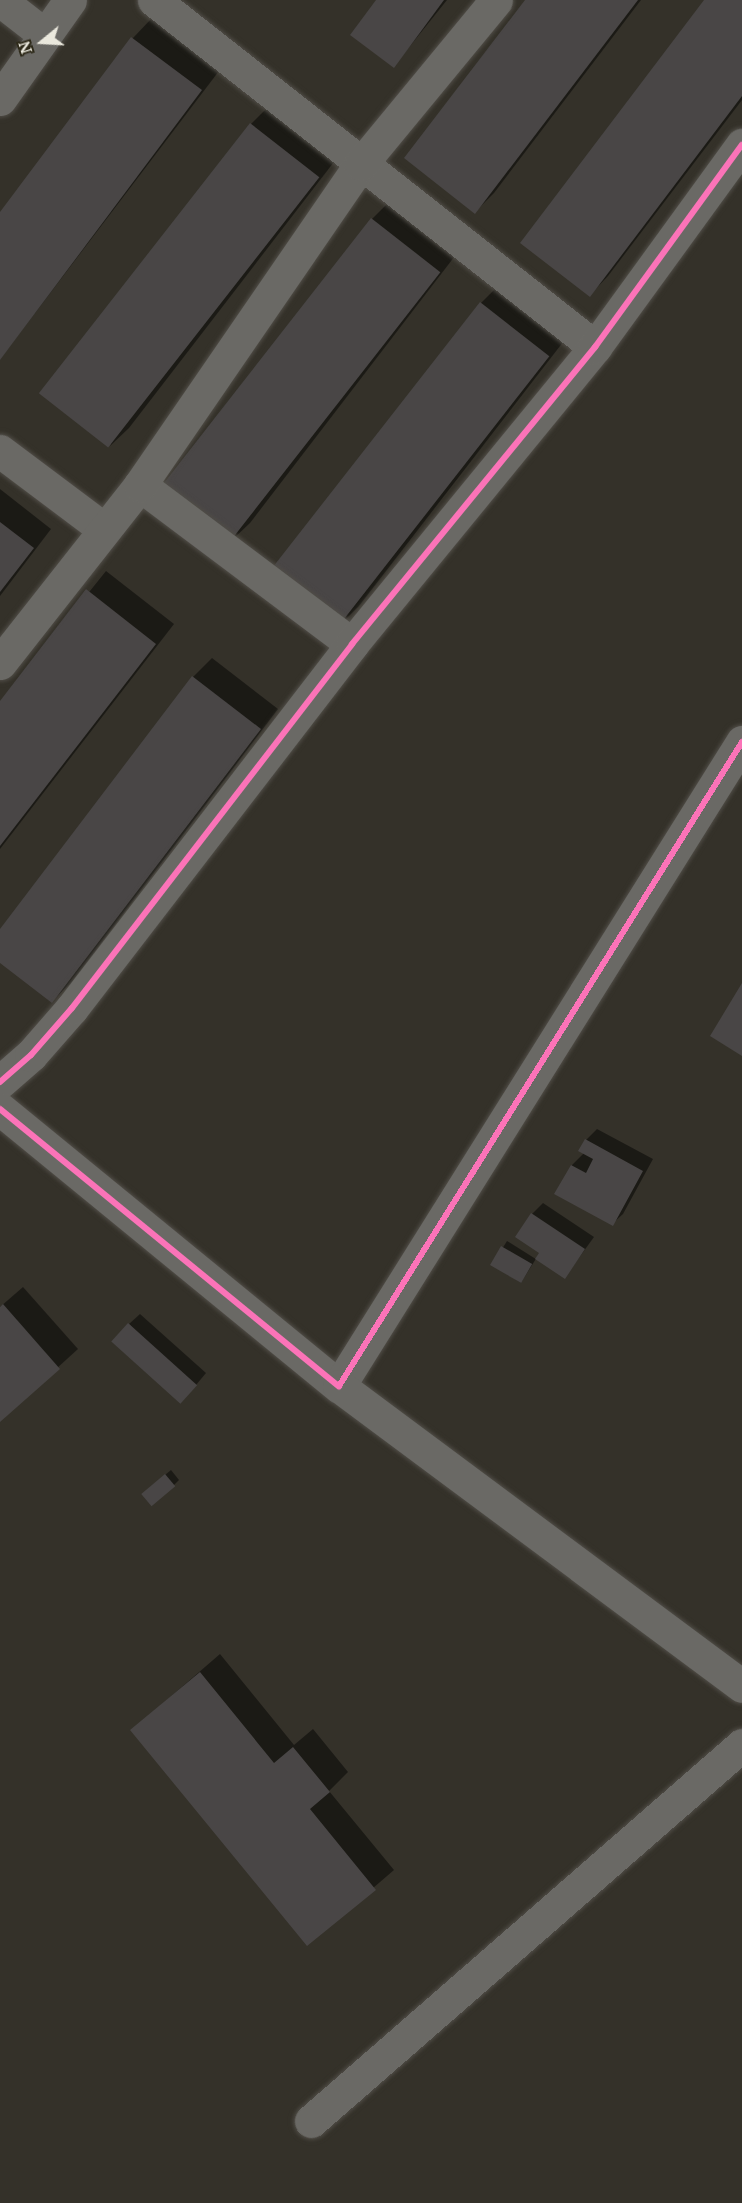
<!DOCTYPE html>
<style>
body{margin:0}
#map{position:relative;width:742px;height:2203px;overflow:hidden;background:#343129;font-family:"PT Serif",serif}
div>[style]{position:absolute}
[style*='--x']{left:calc(var(--x)*1px);top:calc(var(--y)*1px);width:calc(var(--w)*1px);rotate:calc(var(--a)*1deg)}
.shadow>*{inset:0;background:#0007;transform-origin:0 0}
.building>*{inset:0;background:#494646;transform-origin:0 0}
.roads{filter:drop-shadow(0 0 2px #504d47) drop-shadow(0 0 2px #504d47)}
.minor>*{height:33px;margin:-16.5px;padding:0 16.5px;transform-origin:16.5px;border-radius:16.5px;background:#6a6965}
.cycleway>*{height:6px;margin:-3px;padding:0 3px;transform-origin:3px;border-radius:3px;background:#fb73b8}
span{translate:-50% -50%;white-space:nowrap;text-align:center;line-height:1.15;-webkit-text-stroke:6px #2e2a1a;paint-order:stroke}
.north{position:absolute;left:12px;top:12px;width:60px;height:60px;-webkit-text-stroke:4px #2e2a1a;paint-order:stroke;rotate:252deg;font-size:16px;font-weight:700;line-height:24px;text-align:center;color:#eae8dd}
.north::after{content:'';display:block;margin:auto;width:21px;height:27px;background:#eae8dd;clip-path:polygon(50% 0,100% 100%,50% 72%,0 100%)}
</style>
<div id="map">
<div class="shadow">
<i style="clip-path:polygon(378px 0,447px 0,394px 66px)"></i>
<i style="clip-path:polygon(527px 0,641px 0,494px 193px,475px 212px)"></i>
<i style="clip-path:polygon(706px 0,742px 0,742px 100px,608px 276px,590px 295px)"></i>
<i style="clip-path:polygon(151px 19px,219px 71px,0 359px,0 215px,133px 38px)"></i>
<i style="clip-path:polygon(270px 105px,337px 158px,129px 428px,110px 446px,251px 124px)"></i>
<i style="clip-path:polygon(391px 200px,458px 252px,250px 523px,231px 541px,372px 219px)"></i>
<i style="clip-path:polygon(500px 284px,567px 337px,359px 606px,340px 625px,273px 572px,481px 303px)"></i>
<i style="clip-path:polygon(0 489px,51px 529px,0 596px)"></i>
<i style="clip-path:polygon(106px 571px,174px 624px,0 849px,0 703px)"></i>
<i style="clip-path:polygon(212px 658px,278px 709px,71px 983px,52px 1001px,0 961px,0 931px,193px 677px)"></i>
<i style="clip-path:polygon(597px 1129px,653px 1159px,623px 1214px,612px 1224px,556px 1194px,572px 1165px,584px 1153px,586px 1140px)"></i>
<i style="clip-path:polygon(543px 1203px,594px 1237px,565px 1277px,541px 1253px,532px 1214px)"></i>
<i style="left:507px;top:1241px;width:34px;height:28px;rotate:32deg"></i>
<i style="clip-path:polygon(23px 1287px,78px 1349px,0 1420px,0 1307px)"></i>
<i style="clip-path:polygon(140px 1314px,206px 1373px,191px 1391px,129px 1324px)"></i>
<i style="clip-path:polygon(171px 1470px,179px 1480px,174px 1485px,148px 1489px)"></i>
<i style="clip-path:polygon(220px 1654px,294px 1745px,313px 1729px,348px 1772px,329px 1791px,394px 1870px,308px 1944px,132px 1730px)"></i>
</div>
<div class="building">
<i style="clip-path:polygon(376px 0,444px 0,394px 68px,350px 35px)"></i>
<i style="clip-path:polygon(525px 0,638px 0,475px 214px,404px 158px)"></i>
<i style="clip-path:polygon(704px 0,742px 0,742px 96px,590px 297px,520px 243px)"></i>
<i style="clip-path:polygon(131px 37px,202px 90px,0 360px,0 212px)"></i>
<i style="left:250px;top:123px;width:88px;height:343px;rotate:38deg"></i>
<i style="left:371px;top:218px;width:88px;height:342px;rotate:38deg"></i>
<i style="left:480px;top:302px;width:88px;height:342px;rotate:38deg"></i>
<i style="clip-path:polygon(0 522px,34px 548px,0 592px)"></i>
<i style="clip-path:polygon(86px 589px,156px 644px,0 846px,0 701px)"></i>
<i style="clip-path:polygon(192px 676px,261px 729px,52px 1003px,0 963px,0 929px)"></i>
<i style="clip-path:polygon(742px 983px,742px 1056px,710px 1036px)"></i>
<i style="clip-path:polygon(585px 1139px,643px 1171px,613px 1226px,554px 1194px,571px 1165px,586px 1173px,593px 1159px,578px 1151px)"></i>
<i style="clip-path:polygon(531px 1213px,585px 1249px,565px 1279px,535px 1259px,539px 1253px,515px 1237px)"></i>
<i style="left:501px;top:1246px;width:36px;height:22px;rotate:30deg"></i>
<i style="clip-path:polygon(3px 1304px,60px 1369px,0 1422px,0 1307px)"></i>
<i style="left:128px;top:1323px;width:93px;height:25px;rotate:42deg"></i>
<i style="left:165px;top:1474px;width:16px;height:31px;rotate:50deg"></i>
<i style="clip-path:polygon(200px 1672px,274px 1763px,293px 1747px,330px 1792px,310px 1809px,376px 1890px,307px 1946px,130px 1730px)"></i>
</div>
<div class="roads">
<div class="minor">
<i style="--x:0;--y:0;--w:57;--a:37.9"></i>
<i style="--x:154;--y:0;--w:561;--a:38.2"></i>
<i style="--x:0;--y:99;--w:121;--a:-54.7"></i>
<i style="--x:0;--y:451;--w:130;--a:36.9"></i>
<i style="--x:140;--y:485;--w:265;--a:36.9"></i>
<i style="--x:0;--y:663;--w:226;--a:-51.8"></i>
<i style="--x:140;--y:485;--w:390;--a:-55.5"></i>
<i style="--x:361;--y:164;--w:212;--a:-50.5"></i>
<i style="--x:0;--y:1082;--w:41;--a:-41.1"></i>
<i style="--x:31;--y:1055;--w:62;--a:-48.9"></i>
<i style="--x:72;--y:1008;--w:459;--a:-52.4"></i>
<i style="--x:352;--y:644;--w:384;--a:-50.7"></i>
<i style="--x:595;--y:347;--w:250;--a:-54"></i>
<i style="--x:0;--y:1109;--w:438;--a:39.3"></i>
<i style="--x:339;--y:1386;--w:760;--a:-57.96"></i>
<i style="--x:339;--y:1386;--w:502;--a:36.66"></i>
<i style="--x:311;--y:2121;--w:572;--a:-41.1"></i>
</div>
</div>
<div class="cycleway">
<i style="--x:0;--y:1082;--w:41;--a:-41.1"></i>
<i style="--x:31;--y:1055;--w:62;--a:-48.9"></i>
<i style="--x:72;--y:1008;--w:459;--a:-52.4"></i>
<i style="--x:352;--y:644;--w:384;--a:-50.7"></i>
<i style="--x:595;--y:347;--w:250;--a:-54"></i>
<i style="--x:0;--y:1109;--w:438;--a:39.3"></i>
<i style="--x:339;--y:1386;--w:760;--a:-57.96"></i>
</div>
<div class="north">N</div>
</div>
